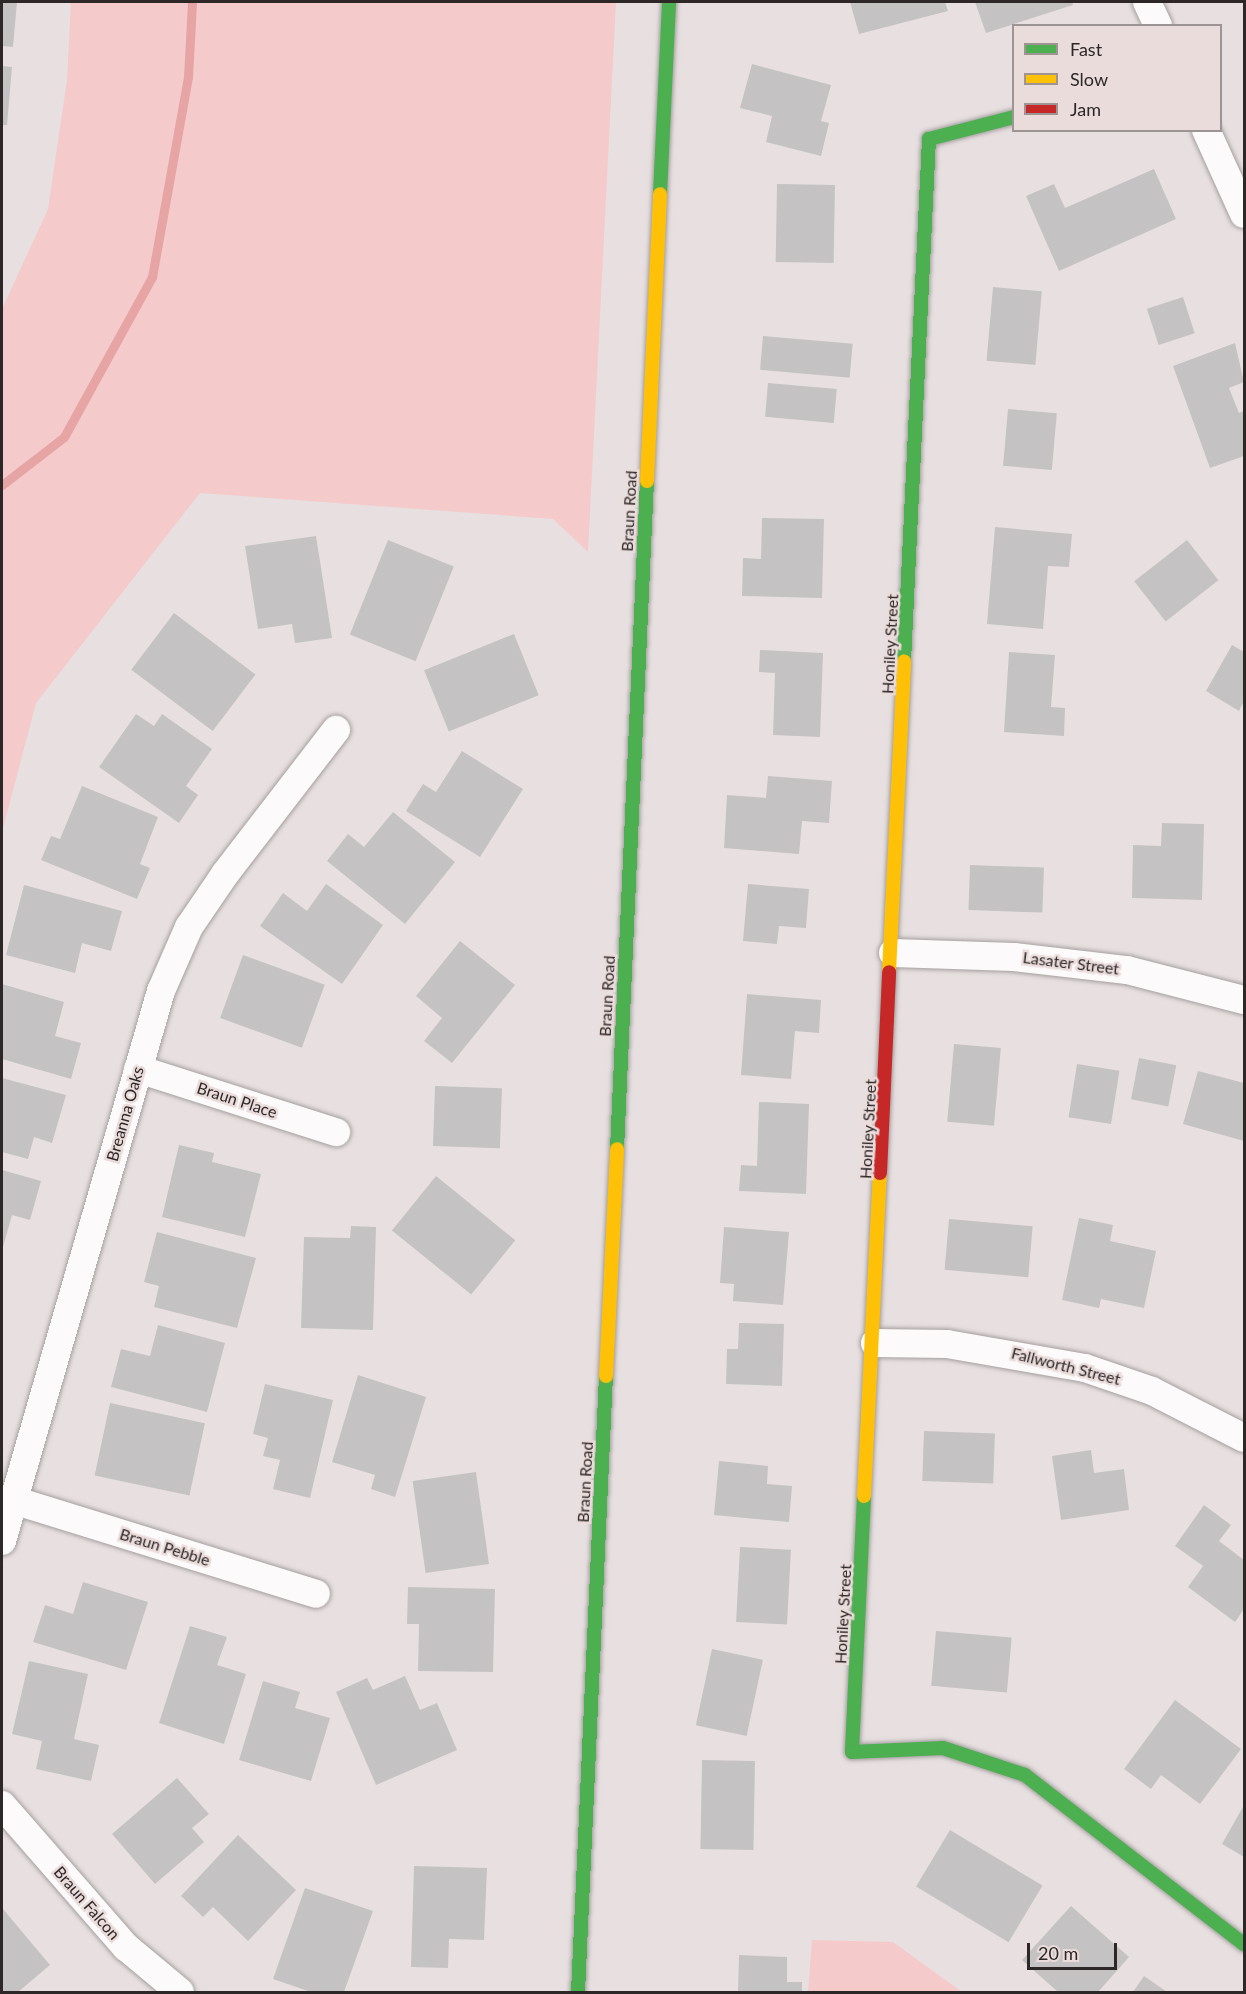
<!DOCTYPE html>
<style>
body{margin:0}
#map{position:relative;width:1246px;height:1994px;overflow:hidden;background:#e8e0e0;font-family:Lato,sans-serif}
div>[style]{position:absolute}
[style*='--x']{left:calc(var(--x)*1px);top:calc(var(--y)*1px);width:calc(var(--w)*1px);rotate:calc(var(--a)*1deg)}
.green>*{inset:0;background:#f4caca}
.stream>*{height:9px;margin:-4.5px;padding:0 4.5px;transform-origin:4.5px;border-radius:4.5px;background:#e7a4a5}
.building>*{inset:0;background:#c5c2c4;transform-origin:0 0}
.roads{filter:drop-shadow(0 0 2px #a59f9f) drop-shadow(0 0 2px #a59f9f)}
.street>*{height:28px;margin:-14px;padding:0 14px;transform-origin:14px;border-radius:14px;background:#fcfafa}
.fast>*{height:14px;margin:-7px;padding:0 7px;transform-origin:7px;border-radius:7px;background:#4caf50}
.slow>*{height:14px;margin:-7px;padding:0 7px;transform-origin:7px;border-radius:7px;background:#ffc107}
.jam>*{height:14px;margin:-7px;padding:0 7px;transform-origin:7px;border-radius:7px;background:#c62828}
span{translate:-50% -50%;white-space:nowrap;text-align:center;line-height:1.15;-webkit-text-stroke:5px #ebdcdc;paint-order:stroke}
.street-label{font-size:16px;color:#2d2727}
.frame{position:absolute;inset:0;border:3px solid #2d2727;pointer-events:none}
.legend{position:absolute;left:1012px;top:24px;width:210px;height:108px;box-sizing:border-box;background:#ebdcdc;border:2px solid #9f9494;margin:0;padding:8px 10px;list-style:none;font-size:18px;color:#2d2727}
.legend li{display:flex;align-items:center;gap:12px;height:30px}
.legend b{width:30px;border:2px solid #9f9494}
.scale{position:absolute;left:1027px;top:1943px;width:90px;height:27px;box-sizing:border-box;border:3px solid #2d2727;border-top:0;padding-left:8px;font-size:18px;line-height:21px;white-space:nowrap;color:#2d2727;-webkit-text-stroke:4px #ebdcdc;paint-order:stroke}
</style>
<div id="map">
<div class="green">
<i style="clip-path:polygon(71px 2px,616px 2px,588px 552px,553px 519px,200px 493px,36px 703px,2px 832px,2px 309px,48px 209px,67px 80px)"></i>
<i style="clip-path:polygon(812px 1940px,893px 1942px,962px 1992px,808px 1992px)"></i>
</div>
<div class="stream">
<i style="--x:2;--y:485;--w:78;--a:-37.7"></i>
<i style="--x:64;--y:437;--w:183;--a:-61.2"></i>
<i style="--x:152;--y:277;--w:203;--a:-79.8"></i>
<i style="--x:188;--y:77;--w:75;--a:-86.9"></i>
</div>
<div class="building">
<i style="clip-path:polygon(2px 2px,17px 2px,13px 47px,2px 46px)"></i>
<i style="clip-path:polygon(850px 2px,945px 2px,948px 11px,859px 34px)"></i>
<i style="clip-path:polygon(975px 2px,1072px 2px,1073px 5px,986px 33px)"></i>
<i style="clip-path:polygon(752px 64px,831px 85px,821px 121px,829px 123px,821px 156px,766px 142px,772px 116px,740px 108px)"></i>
<i style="clip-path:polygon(2px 66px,12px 67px,7px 125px,2px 125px)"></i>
<i style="clip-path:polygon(1154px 169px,1176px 219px,1059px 271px,1026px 196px,1054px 184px,1065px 208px)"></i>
<i style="left:777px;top:184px;width:58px;height:78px;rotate:1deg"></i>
<i style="left:993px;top:287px;width:49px;height:74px;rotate:5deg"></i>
<i style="left:1183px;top:297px;width:38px;height:38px;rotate:72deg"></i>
<i style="left:763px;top:336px;width:90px;height:34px;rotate:5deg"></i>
<i style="clip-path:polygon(1235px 343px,1244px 382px,1229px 388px,1239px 413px,1244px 411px,1244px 456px,1210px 468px,1173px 366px)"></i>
<i style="left:768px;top:383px;width:69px;height:34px;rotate:5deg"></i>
<i style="left:1008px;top:409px;width:49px;height:57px;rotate:5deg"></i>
<i style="clip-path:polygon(762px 518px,824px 519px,822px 598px,742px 596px,743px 558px,761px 559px)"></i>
<i style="clip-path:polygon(995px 527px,1072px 534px,1069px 567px,1048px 566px,1043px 629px,987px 624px)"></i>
<i style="clip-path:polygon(316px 536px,332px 638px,295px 643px,292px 624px,258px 629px,245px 546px)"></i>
<i style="left:388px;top:540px;width:71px;height:102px;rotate:22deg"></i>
<i style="left:1187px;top:540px;width:51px;height:67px;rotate:52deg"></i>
<i style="left:174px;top:613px;width:102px;height:71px;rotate:37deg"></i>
<i style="left:514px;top:634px;width:66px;height:97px;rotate:68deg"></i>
<i style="clip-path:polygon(1232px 645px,1244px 652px,1244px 701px,1239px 711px,1206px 691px)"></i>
<i style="clip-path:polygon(760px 650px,823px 653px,820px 737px,773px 735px,775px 673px,759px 672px)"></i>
<i style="clip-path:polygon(1009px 652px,1055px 655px,1051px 707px,1065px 708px,1064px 736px,1004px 732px)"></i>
<i style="clip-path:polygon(136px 714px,154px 726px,162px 714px,212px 749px,186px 786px,198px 795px,179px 823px,99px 767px)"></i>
<i style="clip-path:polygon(462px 751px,523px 789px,480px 857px,406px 811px,423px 784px,436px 792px)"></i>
<i style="clip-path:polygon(768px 776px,832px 781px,829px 823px,802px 821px,799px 854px,724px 848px,727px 795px,766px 798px)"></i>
<i style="clip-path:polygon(82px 786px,158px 817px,140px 864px,150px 868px,137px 899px,41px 860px,51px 836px,60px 839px)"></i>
<i style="clip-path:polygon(393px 812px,455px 862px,405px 924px,327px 861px,348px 834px,364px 847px)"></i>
<i style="clip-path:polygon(1162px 823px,1204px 824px,1202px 900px,1132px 898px,1133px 845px,1161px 846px)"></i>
<i style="left:970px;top:865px;width:74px;height:45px;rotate:2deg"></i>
<i style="clip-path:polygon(326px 884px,383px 925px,342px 984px,260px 926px,283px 893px,307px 911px)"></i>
<i style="clip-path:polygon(748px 884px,809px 889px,806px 928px,779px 926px,777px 944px,743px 941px)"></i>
<i style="clip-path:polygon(24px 885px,122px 911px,111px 951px,82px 943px,75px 973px,6px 955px)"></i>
<i style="clip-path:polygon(460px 941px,515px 985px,452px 1063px,424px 1041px,442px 1018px,416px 996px)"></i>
<i style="left:243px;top:955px;width:87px;height:67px;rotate:20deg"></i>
<i style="clip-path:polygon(2px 984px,64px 1002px,55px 1036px,81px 1043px,71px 1079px,2px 1059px)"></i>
<i style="clip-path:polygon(747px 994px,821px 1000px,819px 1033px,795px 1031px,791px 1079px,741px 1075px)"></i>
<i style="left:954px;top:1044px;width:47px;height:78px;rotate:5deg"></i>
<i style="left:1139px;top:1058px;width:38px;height:42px;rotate:11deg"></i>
<i style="left:1077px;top:1064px;width:43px;height:54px;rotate:9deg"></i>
<i style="clip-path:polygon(1198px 1071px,1244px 1083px,1244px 1141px,1183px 1124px)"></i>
<i style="clip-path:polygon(2px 1078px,66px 1095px,52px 1143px,34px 1137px,28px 1159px,2px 1152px)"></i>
<i style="left:435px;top:1086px;width:67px;height:60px;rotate:2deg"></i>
<i style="clip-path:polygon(759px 1102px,809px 1104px,806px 1194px,739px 1191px,741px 1165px,757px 1166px)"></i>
<i style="clip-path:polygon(179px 1145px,214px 1153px,212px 1162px,261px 1174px,245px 1237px,162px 1217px)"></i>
<i style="clip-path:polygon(2px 1170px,41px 1181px,30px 1220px,12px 1215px,3px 1247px)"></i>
<i style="left:436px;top:1176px;width:102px;height:70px;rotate:39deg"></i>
<i style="clip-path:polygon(1079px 1218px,1113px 1225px,1110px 1241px,1156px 1251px,1144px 1308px,1101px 1299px,1099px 1308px,1062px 1300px)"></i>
<i style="left:949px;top:1219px;width:84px;height:51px;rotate:5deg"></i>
<i style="clip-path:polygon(351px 1226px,376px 1227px,373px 1330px,301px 1328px,304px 1237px,350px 1238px)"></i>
<i style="clip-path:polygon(724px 1227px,789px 1232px,783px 1305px,733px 1301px,734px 1284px,720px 1283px)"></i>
<i style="clip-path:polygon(157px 1232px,256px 1258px,237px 1328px,154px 1307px,159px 1286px,144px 1282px)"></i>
<i style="clip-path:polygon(739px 1323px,784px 1324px,782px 1386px,726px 1384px,727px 1349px,738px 1349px)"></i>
<i style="clip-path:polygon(158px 1325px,225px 1343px,207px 1412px,111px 1387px,121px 1349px,150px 1356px)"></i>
<i style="clip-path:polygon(358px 1375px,426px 1397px,395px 1497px,371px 1489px,375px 1475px,332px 1462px)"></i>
<i style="clip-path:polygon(265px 1384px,333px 1400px,310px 1498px,273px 1489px,280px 1460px,263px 1456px,268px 1438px,253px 1434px)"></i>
<i style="left:110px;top:1403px;width:97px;height:74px;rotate:12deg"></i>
<i style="left:924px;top:1431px;width:71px;height:50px;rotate:2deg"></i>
<i style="clip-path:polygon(1091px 1450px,1094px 1473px,1124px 1469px,1129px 1510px,1061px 1520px,1052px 1456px)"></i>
<i style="clip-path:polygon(719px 1461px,768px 1466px,767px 1484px,792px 1486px,789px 1522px,714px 1515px)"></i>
<i style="left:476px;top:1472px;width:93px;height:64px;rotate:82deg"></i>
<i style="clip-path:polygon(1204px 1505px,1231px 1525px,1219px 1541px,1244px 1560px,1244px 1609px,1235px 1622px,1188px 1587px,1203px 1566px,1175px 1546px)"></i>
<i style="left:740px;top:1547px;width:51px;height:75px;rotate:3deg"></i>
<i style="clip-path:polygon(83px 1582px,148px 1602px,126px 1670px,33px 1642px,45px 1605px,73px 1614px)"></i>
<i style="clip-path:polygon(408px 1587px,495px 1589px,493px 1672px,418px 1671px,419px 1624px,407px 1624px)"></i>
<i style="clip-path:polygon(190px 1626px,227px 1637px,217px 1665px,246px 1674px,224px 1744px,159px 1723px)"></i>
<i style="left:936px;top:1631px;width:76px;height:55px;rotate:5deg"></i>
<i style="left:712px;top:1649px;width:52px;height:78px;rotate:12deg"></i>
<i style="clip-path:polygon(29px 1661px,88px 1674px,74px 1739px,99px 1745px,91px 1781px,36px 1769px,42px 1741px,12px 1734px)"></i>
<i style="clip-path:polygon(405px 1676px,420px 1710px,437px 1703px,457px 1750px,376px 1785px,336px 1692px,367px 1678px,373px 1690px)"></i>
<i style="clip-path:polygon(263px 1681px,300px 1692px,295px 1708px,330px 1718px,311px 1781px,239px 1760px)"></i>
<i style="clip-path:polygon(1175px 1700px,1241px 1749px,1200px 1804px,1161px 1775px,1151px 1789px,1124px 1769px)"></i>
<i style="left:702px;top:1760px;width:53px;height:89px;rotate:1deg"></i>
<i style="clip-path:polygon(177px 1778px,209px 1814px,192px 1828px,204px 1842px,155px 1884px,112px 1834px)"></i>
<i style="clip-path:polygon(1244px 1805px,1244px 1857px,1222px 1844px)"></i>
<i style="left:950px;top:1830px;width:108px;height:66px;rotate:31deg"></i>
<i style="clip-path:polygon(238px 1835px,296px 1890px,248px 1941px,213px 1907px,203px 1917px,181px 1896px)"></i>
<i style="clip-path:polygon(414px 1866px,487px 1868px,484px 1940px,449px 1939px,448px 1968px,411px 1967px)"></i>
<i style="clip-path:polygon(305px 1888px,373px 1911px,344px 1992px,311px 1992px,273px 1979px)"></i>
<i style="clip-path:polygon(1071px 1906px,1129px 1957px,1098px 1992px,1058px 1992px,1022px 1960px)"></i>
<i style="clip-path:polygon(3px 1909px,50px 1965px,18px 1992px,2px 1992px)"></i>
<i style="clip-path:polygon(739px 1955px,787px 1957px,787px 1982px,802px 1982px,802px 1992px,738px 1992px)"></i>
<i style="clip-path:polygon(1144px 1976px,1167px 1992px,1133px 1992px)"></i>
</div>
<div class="roads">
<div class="street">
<i style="--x:1147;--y:2;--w:26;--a:65"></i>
<i style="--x:1206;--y:130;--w:92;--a:65.7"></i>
<i style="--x:893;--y:953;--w:121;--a:1.9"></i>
<i style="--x:1014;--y:957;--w:114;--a:6.6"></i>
<i style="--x:1127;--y:970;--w:121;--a:14.4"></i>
<i style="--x:138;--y:1069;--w:208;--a:17.7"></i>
<i style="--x:875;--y:1343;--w:72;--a:0.8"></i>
<i style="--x:947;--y:1344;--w:140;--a:9.9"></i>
<i style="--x:1085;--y:1368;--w:71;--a:18.9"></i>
<i style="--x:1152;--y:1391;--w:103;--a:27.1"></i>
<i style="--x:13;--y:1500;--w:317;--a:17.2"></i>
<i style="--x:2;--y:1541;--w:573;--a:-73.88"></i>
<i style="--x:161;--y:991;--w:70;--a:-66.4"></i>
<i style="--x:189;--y:927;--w:64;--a:-55.8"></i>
<i style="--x:225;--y:874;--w:182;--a:-52.4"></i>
<i style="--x:2;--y:1805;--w:189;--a:48.9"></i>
<i style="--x:126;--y:1947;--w:70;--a:39.8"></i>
</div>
<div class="fast">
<i style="--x:660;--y:194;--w:192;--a:-87.3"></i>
<i style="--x:904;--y:661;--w:523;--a:-87.26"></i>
<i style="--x:929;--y:139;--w:88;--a:-14.5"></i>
<i style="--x:617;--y:1149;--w:669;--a:-87.43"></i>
<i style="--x:864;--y:1496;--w:256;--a:92.7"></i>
<i style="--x:852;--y:1752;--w:91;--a:-2.5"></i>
<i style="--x:943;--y:1748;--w:86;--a:18.2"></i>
<i style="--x:1025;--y:1775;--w:277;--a:37.7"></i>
<i style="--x:578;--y:1992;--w:617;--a:-87.4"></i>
</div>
<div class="slow">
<i style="--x:647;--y:481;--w:287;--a:-87.4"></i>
<i style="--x:889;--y:972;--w:311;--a:-87.2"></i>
<i style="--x:606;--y:1376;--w:227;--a:-87.2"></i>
<i style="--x:864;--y:1496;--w:323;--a:-87.2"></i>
</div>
<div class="jam">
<i style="--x:880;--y:1173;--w:201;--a:-87.4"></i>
</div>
</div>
<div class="street-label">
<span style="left:629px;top:511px;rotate:-87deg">Braun Road</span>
<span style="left:890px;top:644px;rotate:-87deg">Honiley Street</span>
<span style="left:1071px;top:963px;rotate:7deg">Lasater Street</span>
<span style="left:607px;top:996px;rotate:-87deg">Braun Road</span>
<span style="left:237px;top:1100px;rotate:18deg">Braun Place</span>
<span style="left:125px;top:1114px;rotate:-74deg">Breanna Oaks</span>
<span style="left:868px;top:1129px;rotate:-87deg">Honiley Street</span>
<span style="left:1066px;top:1366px;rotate:14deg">Fallworth Street</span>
<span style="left:585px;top:1482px;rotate:-87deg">Braun Road</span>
<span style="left:165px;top:1547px;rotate:17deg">Braun Pebble</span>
<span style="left:843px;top:1614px;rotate:-87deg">Honiley Street</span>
<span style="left:87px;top:1903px;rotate:49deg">Braun Falcon</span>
</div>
<div class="frame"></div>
<ul class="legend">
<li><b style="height:8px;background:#4caf50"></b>Fast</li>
<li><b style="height:8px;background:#ffc107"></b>Slow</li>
<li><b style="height:8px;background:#c62828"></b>Jam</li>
</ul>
<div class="scale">20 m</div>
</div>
